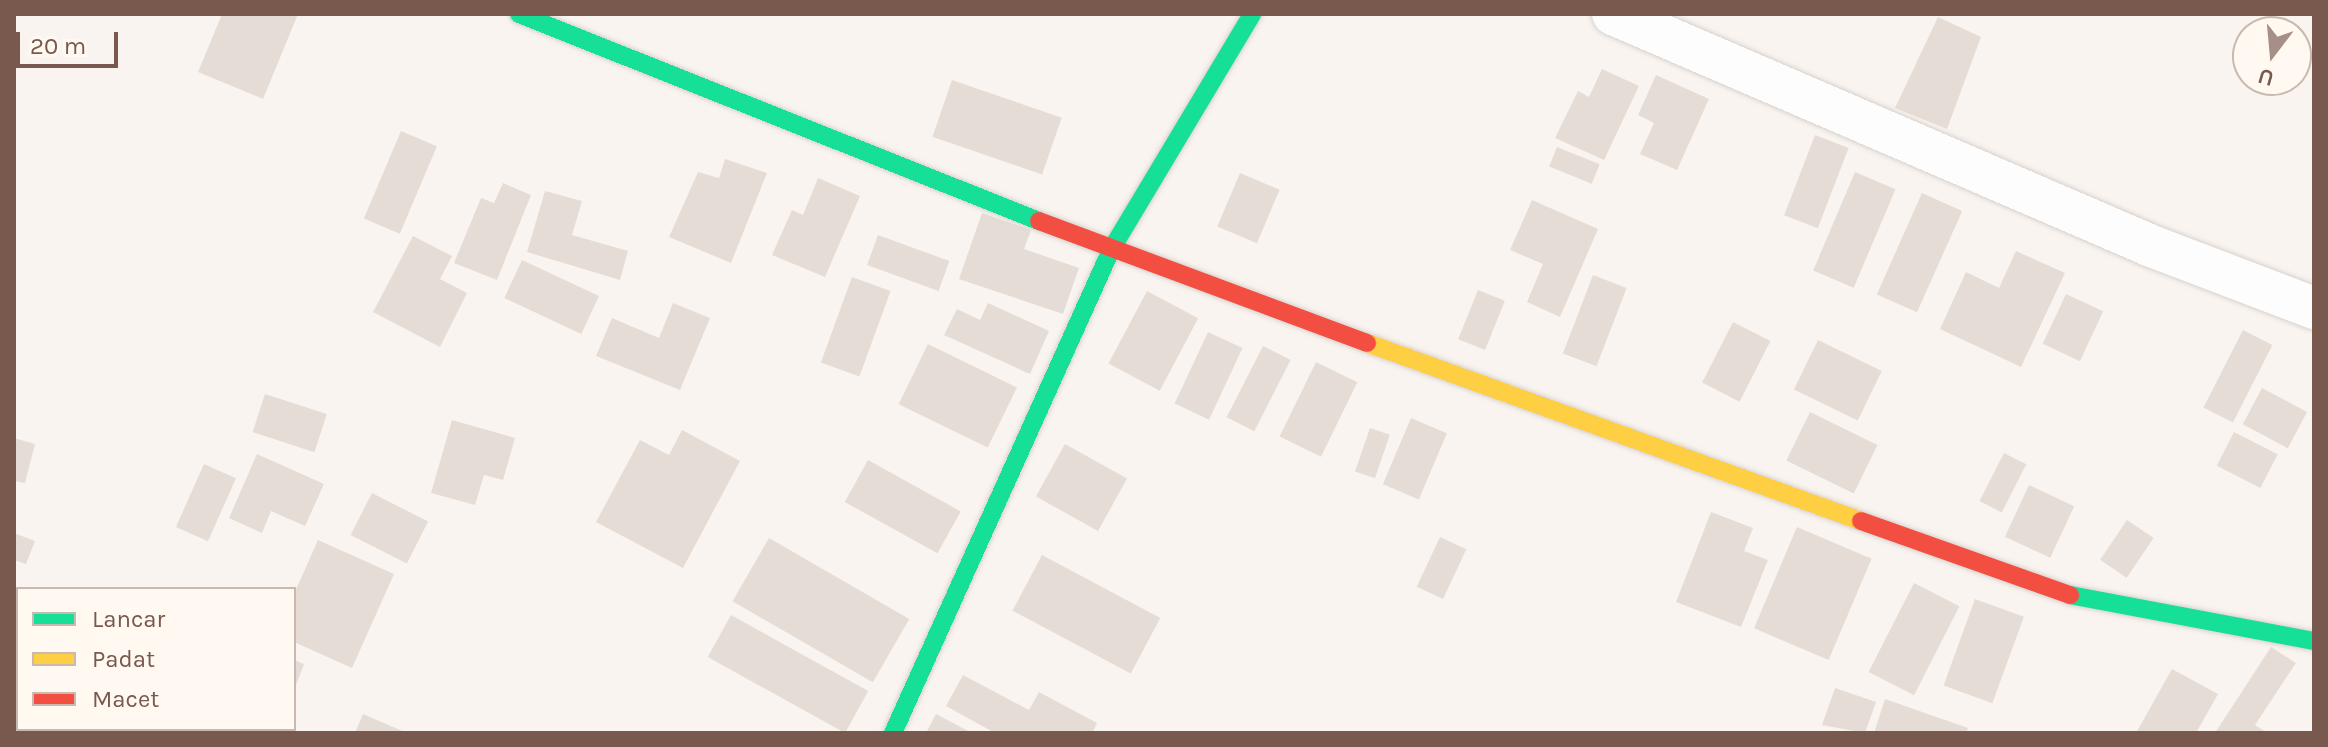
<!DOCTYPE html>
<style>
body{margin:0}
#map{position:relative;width:2328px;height:747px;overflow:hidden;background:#f9f4ef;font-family:Karla,sans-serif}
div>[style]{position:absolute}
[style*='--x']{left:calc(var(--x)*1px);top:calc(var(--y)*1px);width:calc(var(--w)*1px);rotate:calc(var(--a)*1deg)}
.building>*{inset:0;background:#e6dcd6;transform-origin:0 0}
.roads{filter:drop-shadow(0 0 2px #d9d1cd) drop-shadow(0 0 2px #d9d1cd)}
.street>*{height:42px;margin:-21px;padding:0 21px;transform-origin:21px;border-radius:21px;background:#fefdfd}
.fast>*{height:18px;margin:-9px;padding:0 9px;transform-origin:9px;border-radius:9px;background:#16e098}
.slow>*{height:18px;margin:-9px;padding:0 9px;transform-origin:9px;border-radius:9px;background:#ffcf43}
.jam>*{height:18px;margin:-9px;padding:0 9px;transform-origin:9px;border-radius:9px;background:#f24e42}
span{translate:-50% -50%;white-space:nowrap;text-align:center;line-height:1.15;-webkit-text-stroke:7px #fff9f2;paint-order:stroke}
.frame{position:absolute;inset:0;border:16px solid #79594d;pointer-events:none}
.legend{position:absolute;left:16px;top:587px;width:280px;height:144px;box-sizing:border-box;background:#fff9f2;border:2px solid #c9b9b0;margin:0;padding:10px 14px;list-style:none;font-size:24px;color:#79594d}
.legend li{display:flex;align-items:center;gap:16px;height:40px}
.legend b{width:40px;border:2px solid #c9b9b0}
.north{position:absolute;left:2232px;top:16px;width:80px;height:80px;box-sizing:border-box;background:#fff9f2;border:2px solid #c9b9b0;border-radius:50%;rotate:196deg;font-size:22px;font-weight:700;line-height:32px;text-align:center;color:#79594d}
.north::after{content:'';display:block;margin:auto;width:28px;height:36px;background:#a68f86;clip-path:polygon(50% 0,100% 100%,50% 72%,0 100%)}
.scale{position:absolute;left:16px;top:32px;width:102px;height:36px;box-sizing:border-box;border:4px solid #79594d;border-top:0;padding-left:10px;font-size:24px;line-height:28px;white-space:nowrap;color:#79594d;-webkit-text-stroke:6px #fff9f2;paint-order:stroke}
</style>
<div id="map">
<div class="building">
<i style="clip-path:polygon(222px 14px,298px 14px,263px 99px,198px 72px)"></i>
<i style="clip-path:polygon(1938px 17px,1981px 37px,1947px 129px,1895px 108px)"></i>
<i style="clip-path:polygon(1602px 69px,1639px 86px,1604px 160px,1555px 138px,1578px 91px,1589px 97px)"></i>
<i style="clip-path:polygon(1656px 75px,1709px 99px,1677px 170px,1640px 154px,1654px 123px,1638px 115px)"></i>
<i style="left:952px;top:80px;width:116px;height:60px;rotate:19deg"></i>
<i style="left:401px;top:131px;width:39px;height:95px;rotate:23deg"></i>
<i style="left:1815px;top:135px;width:36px;height:86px;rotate:21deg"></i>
<i style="left:1557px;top:147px;width:46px;height:21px;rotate:22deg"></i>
<i style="clip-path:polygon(725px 159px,767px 173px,731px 263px,669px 237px,698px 172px,719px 178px)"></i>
<i style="left:1855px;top:172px;width:44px;height:107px;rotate:23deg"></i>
<i style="left:1240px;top:173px;width:43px;height:58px;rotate:23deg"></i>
<i style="clip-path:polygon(818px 178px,860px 196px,825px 277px,772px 255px,792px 210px,803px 215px)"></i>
<i style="clip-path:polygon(503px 183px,531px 195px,497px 280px,454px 263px,481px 198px,494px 203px)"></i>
<i style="clip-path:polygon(545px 191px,582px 201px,572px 235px,628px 251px,620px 280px,527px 252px)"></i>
<i style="left:1922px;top:193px;width:44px;height:111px;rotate:24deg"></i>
<i style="clip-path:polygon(1532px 200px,1598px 229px,1560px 317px,1527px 302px,1543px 264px,1510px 250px)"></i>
<i style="clip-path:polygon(982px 213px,1031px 230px,1024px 249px,1079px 268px,1063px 314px,959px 279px)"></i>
<i style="left:878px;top:235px;width:76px;height:32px;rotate:20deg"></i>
<i style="clip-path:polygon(413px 236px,452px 256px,440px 279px,467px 293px,440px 347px,373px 312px)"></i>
<i style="clip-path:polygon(2016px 251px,2065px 273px,2021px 367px,1940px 329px,1966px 272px,1999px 288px)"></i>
<i style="left:522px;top:260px;width:85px;height:42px;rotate:25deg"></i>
<i style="left:1593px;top:275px;width:36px;height:84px;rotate:21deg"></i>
<i style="left:852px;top:277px;width:41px;height:91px;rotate:20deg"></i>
<i style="left:1478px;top:290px;width:29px;height:53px;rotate:22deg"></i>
<i style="left:1147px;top:291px;width:58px;height:82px;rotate:28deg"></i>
<i style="left:2066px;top:294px;width:41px;height:55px;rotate:25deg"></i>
<i style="clip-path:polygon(673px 303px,710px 318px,680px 390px,596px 356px,612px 318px,659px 338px)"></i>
<i style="clip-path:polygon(988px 303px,1049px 331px,1030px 374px,944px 335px,957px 309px,980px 320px)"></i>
<i style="left:1733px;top:322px;width:42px;height:68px;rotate:27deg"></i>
<i style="left:2243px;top:330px;width:33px;height:87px;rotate:27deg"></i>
<i style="left:1208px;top:332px;width:38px;height:79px;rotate:25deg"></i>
<i style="left:1818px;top:340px;width:71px;height:55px;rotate:26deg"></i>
<i style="left:928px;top:344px;width:99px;height:67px;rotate:26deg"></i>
<i style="left:1263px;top:346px;width:31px;height:80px;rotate:27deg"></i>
<i style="left:1316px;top:362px;width:46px;height:83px;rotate:26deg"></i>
<i style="left:2262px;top:388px;width:51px;height:41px;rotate:28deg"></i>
<i style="left:265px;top:394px;width:65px;height:40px;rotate:18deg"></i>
<i style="left:1810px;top:412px;width:75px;height:54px;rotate:26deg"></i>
<i style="left:1411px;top:418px;width:39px;height:72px;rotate:23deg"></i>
<i style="clip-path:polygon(452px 420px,515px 438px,503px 480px,484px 475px,475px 505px,431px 493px)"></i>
<i style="left:1370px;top:428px;width:21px;height:46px;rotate:19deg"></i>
<i style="clip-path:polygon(682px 430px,740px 461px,683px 568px,596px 522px,640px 440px,669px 455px)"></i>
<i style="left:2234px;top:432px;width:49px;height:38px;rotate:27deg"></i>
<i style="clip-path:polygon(14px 438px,35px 444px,25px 483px,14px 481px)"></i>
<i style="left:1065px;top:444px;width:71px;height:60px;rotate:29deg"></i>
<i style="left:2004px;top:453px;width:25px;height:54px;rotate:27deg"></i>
<i style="clip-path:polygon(257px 454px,324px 484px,305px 526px,271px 511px,262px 533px,229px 518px)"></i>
<i style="left:868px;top:460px;width:106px;height:48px;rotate:29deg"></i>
<i style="left:204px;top:464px;width:35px;height:69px;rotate:24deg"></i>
<i style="left:2029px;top:485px;width:50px;height:57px;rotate:25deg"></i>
<i style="left:372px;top:493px;width:63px;height:47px;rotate:27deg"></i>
<i style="clip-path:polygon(1711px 512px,1753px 528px,1744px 551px,1768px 560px,1741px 627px,1676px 602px)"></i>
<i style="left:2127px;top:520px;width:32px;height:48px;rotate:34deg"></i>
<i style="left:1797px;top:527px;width:81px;height:110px;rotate:23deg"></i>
<i style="clip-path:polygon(14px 533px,35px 541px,26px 564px,14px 560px)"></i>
<i style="left:1440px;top:537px;width:29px;height:55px;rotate:25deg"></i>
<i style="left:769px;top:538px;width:162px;height:73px;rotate:30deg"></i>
<i style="clip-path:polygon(318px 540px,394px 574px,352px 668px,294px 642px,294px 594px)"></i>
<i style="left:1042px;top:555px;width:134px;height:63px;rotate:28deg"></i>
<i style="left:1914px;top:583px;width:51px;height:100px;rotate:27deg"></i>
<i style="left:1975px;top:599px;width:52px;height:92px;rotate:20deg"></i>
<i style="left:731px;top:615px;width:157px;height:48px;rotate:29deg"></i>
<i style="clip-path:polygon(2271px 647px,2296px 663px,2255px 725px,2267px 733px,2215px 733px)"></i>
<i style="clip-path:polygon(294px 660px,304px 664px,294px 690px)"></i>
<i style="clip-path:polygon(2172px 669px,2218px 694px,2196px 733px,2136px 733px)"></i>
<i style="clip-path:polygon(963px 675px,1029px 710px,1039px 692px,1097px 723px,1092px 733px,995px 733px,946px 706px)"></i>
<i style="clip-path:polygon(1835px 688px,1876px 702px,1865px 733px,1822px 725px)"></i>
<i style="clip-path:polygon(1885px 699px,1968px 728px,1966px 733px,1874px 733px)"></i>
<i style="clip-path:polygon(363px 714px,407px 733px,355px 733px)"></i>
<i style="clip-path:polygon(936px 714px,972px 733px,926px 733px)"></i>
<i style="clip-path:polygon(174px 729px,213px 729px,173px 733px)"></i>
<i style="clip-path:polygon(236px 729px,277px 729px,234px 733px)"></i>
</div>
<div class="roads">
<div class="street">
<i style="--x:1613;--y:14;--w:584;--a:23.31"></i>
<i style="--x:2149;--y:245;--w:177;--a:20.9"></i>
<i style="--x:14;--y:730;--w:7;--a:27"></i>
</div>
<div class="fast">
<i style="--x:519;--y:14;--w:560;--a:21.71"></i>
<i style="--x:2070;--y:595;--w:248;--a:10.7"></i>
<i style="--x:893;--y:733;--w:530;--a:-65.71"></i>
<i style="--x:1111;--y:250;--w:275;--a:-59.1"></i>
</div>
<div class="slow">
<i style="--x:1367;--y:343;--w:525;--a:19.82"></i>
</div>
<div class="jam">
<i style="--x:1039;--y:221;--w:350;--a:20.4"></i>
<i style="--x:1861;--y:521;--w:222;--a:19.5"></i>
</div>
</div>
<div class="frame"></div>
<ul class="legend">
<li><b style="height:10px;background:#16e098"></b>Lancar</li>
<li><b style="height:10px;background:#ffcf43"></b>Padat</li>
<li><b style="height:10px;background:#f24e42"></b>Macet</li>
</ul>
<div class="north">U</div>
<div class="scale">20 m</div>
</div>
